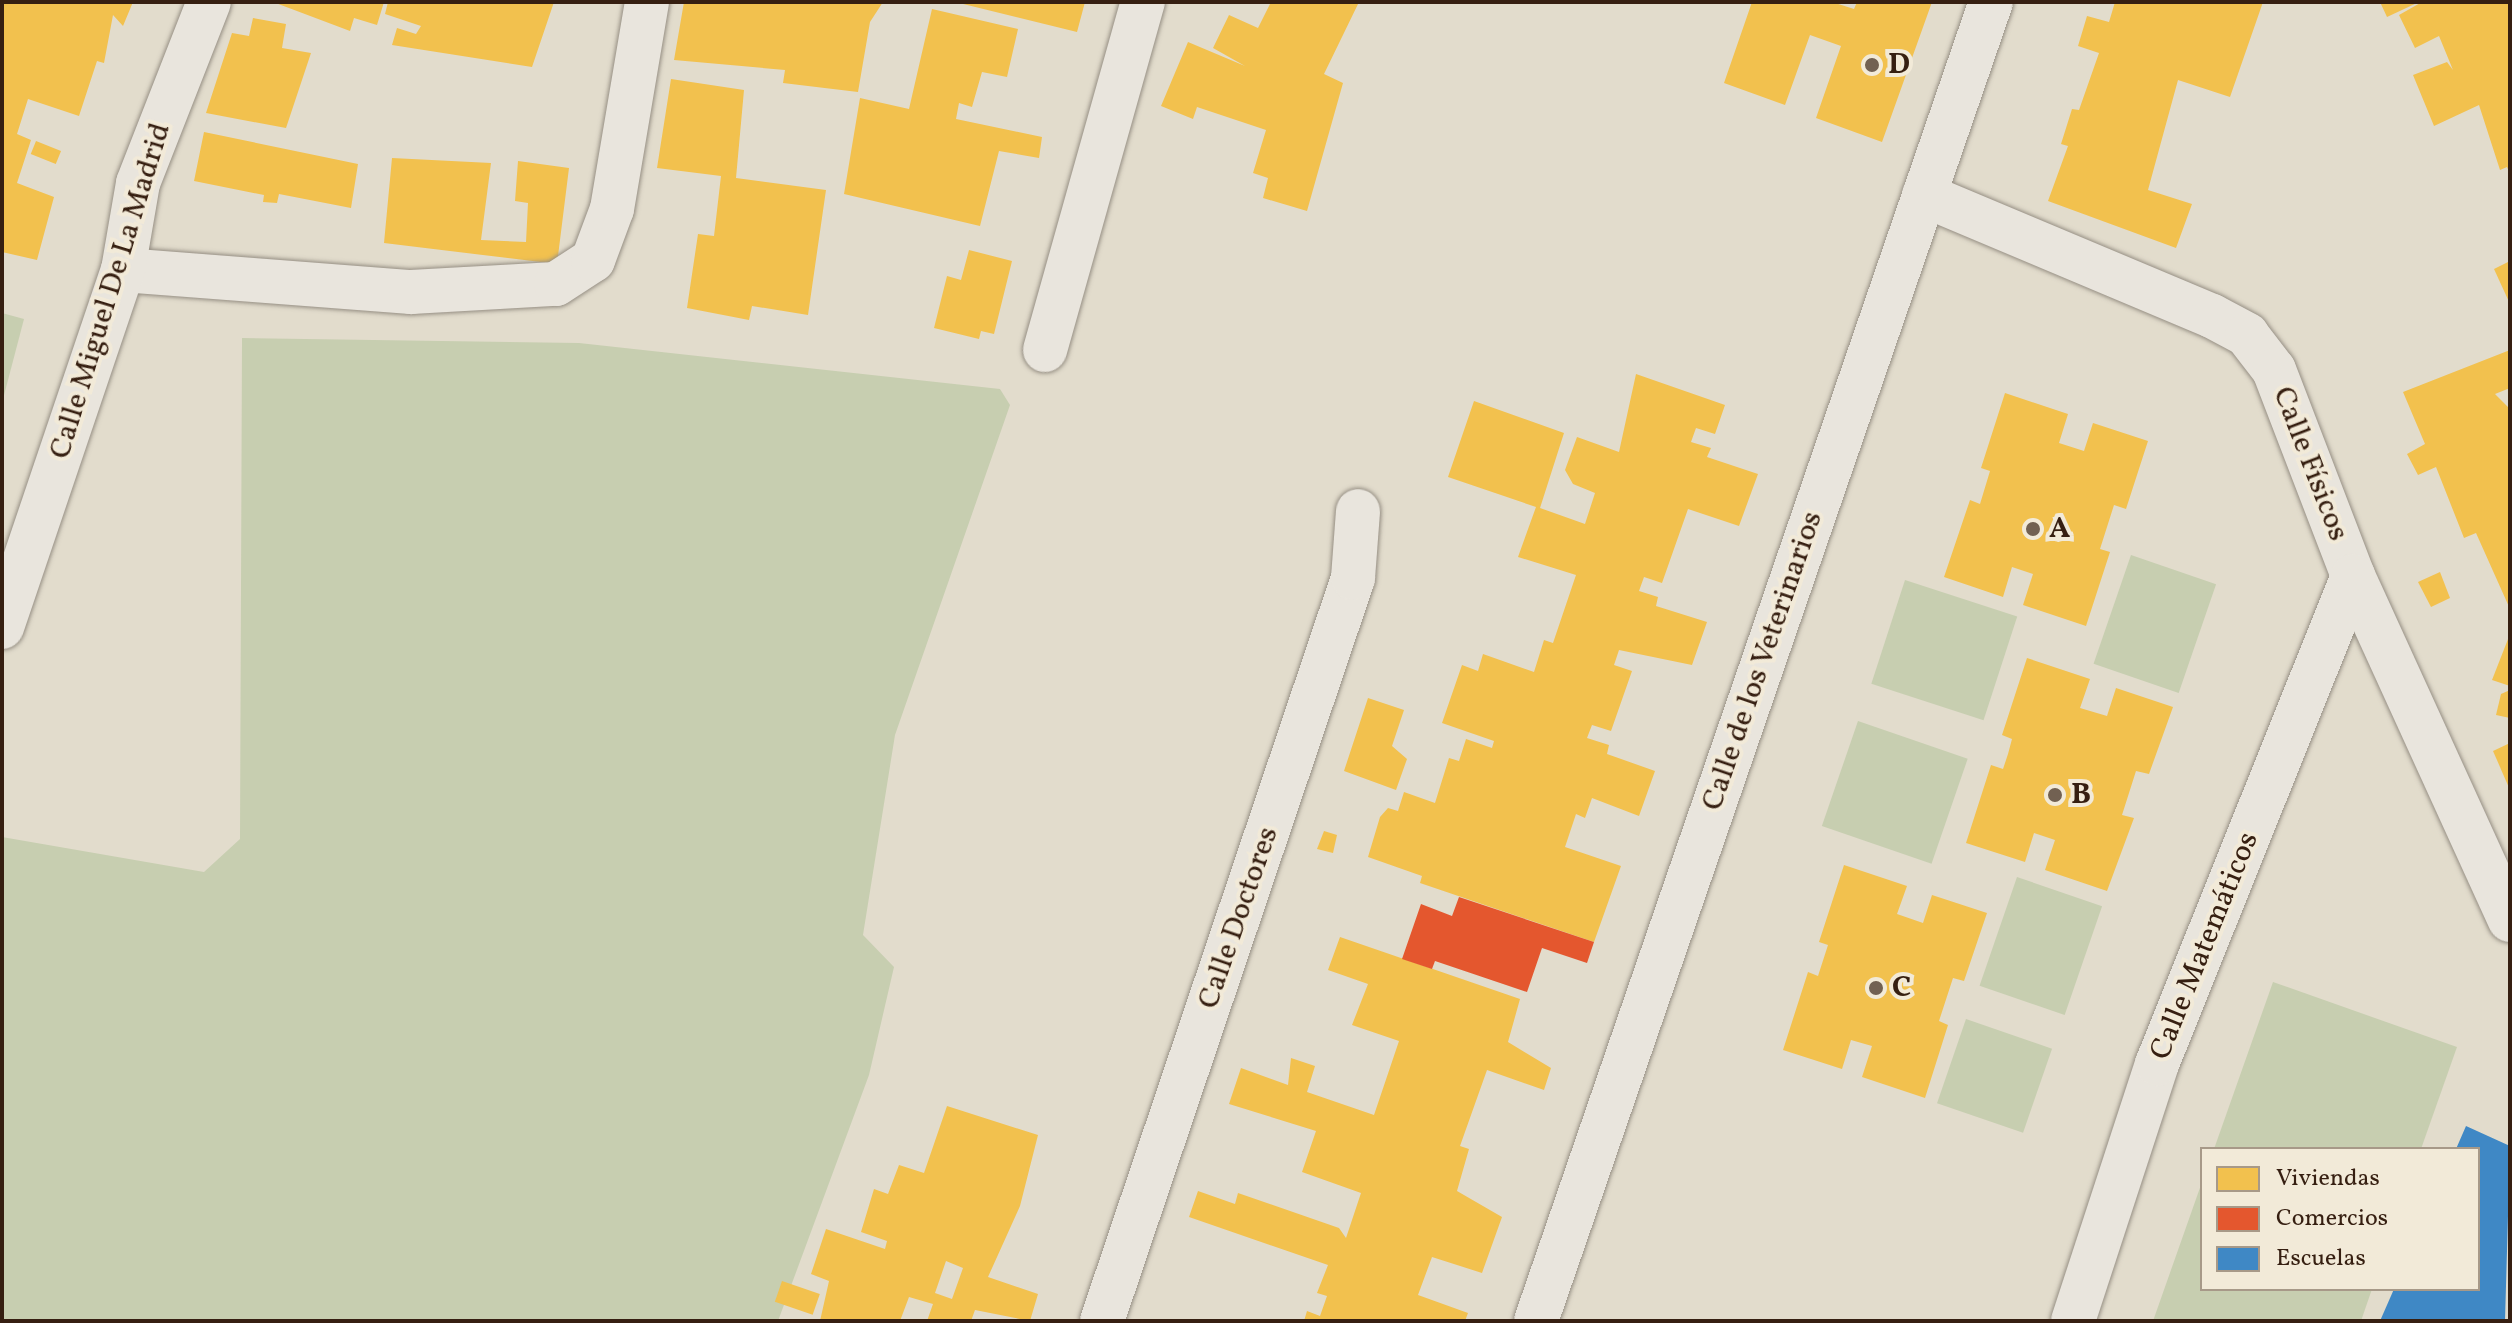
<!DOCTYPE html>
<meta charset="utf-8">
<style>
body{margin:0}
#map{position:relative;width:2512px;height:1323px;overflow:hidden;background:#e2dccc;font-family:Vollkorn,serif}
div>[style]{position:absolute}
[style*='--x']{left:calc(var(--x)*1px);top:calc(var(--y)*1px);width:calc(var(--w)*1px);rotate:calc(var(--a)*1deg)}
.green>*{inset:0;background:#c7ceb0;transform-origin:0 0}
.homes>*{inset:0;background:#f2c14e;transform-origin:0 0}
.shops>*{inset:0;background:#e4572e}
.schools>*{inset:0;background:#3f88c5}
.roads{filter:drop-shadow(0 0 2px #968f84) drop-shadow(0 0 2px #968f84)}
.minor>*{height:44px;margin:-22px;padding:0 22px;transform-origin:22px;border-radius:22px;background:#e9e5dd}
.dots>*{width:22px;height:22px;translate:-50% -50%;box-sizing:border-box;border:4px solid #f2ead8;border-radius:50%}
span{translate:-50% -50%;white-space:nowrap;text-align:center;line-height:1.15;-webkit-text-stroke:8px #f2ead8;paint-order:stroke}
.poi-label{font-size:30px;color:#361f11;font-weight:700}
.left{translate:0 -50%;text-align:left}
.street-label{font-size:30px;color:#361f11}
.frame{position:absolute;inset:0;border:4px solid #361f11;pointer-events:none}
.legend{position:absolute;left:2200px;top:1147px;width:280px;height:144px;box-sizing:border-box;background:#f2ead8;border:2px solid #a79988;margin:0;padding:10px 14px;list-style:none;font-size:24px;color:#361f11}
.legend li{display:flex;align-items:center;gap:16px;height:40px}
.legend b{width:40px;border:2px solid #a79988}
</style>
<div id="map">
<div class="green">
<i style="clip-path:polygon(2px 313px,24px 319px,2px 403px)"></i>
<i style="clip-path:polygon(242px 338px,579px 343px,1000px 389px,1010px 405px,895px 735px,863px 935px,894px 967px,869px 1075px,778px 1321px,2px 1321px,2px 837px,204px 872px,240px 839px)"></i>
<i style="left:2131px;top:555px;width:90px;height:115px;rotate:19deg"></i>
<i style="left:1905px;top:580px;width:118px;height:109px;rotate:18deg"></i>
<i style="left:1858px;top:721px;width:116px;height:111px;rotate:19deg"></i>
<i style="left:2017px;top:877px;width:90px;height:115px;rotate:19deg"></i>
<i style="clip-path:polygon(2273px 982px,2457px 1047px,2421px 1149px,2214px 1149px)"></i>
<i style="left:1966px;top:1019px;width:91px;height:89px;rotate:19deg"></i>
<i style="clip-path:polygon(2202px 1182px,2202px 1289px,2372px 1289px,2361px 1321px,2153px 1321px)"></i>
</div>
<div class="homes">
<i style="clip-path:polygon(2px 2px,133px 2px,123px 26px,113px 15px,104px 63px,97px 61px,79px 116px,28px 99px,17px 134px,31px 140px,17px 183px,54px 197px,37px 260px,2px 252px)"></i>
<i style="clip-path:polygon(273px 2px,384px 2px,377px 25px,354px 18px,350px 31px)"></i>
<i style="clip-path:polygon(388px 2px,554px 2px,532px 67px,392px 45px,397px 28px,416px 34px,421px 26px,385px 14px)"></i>
<i style="clip-path:polygon(684px 2px,883px 2px,870px 22px,858px 92px,783px 83px,785px 70px,674px 60px)"></i>
<i style="clip-path:polygon(955px 2px,1085px 2px,1077px 32px)"></i>
<i style="clip-path:polygon(1271px 2px,1359px 2px,1324px 74px,1343px 83px,1307px 211px,1263px 198px,1268px 178px,1253px 173px,1266px 130px,1197px 107px,1193px 119px,1161px 106px,1188px 42px,1245px 66px,1213px 48px,1229px 15px,1258px 28px)"></i>
<i style="clip-path:polygon(1752px 2px,1832px 2px,1854px 9px,1857px 2px,1932px 2px,1882px 142px,1816px 118px,1841px 46px,1810px 35px,1785px 105px,1724px 83px)"></i>
<i style="clip-path:polygon(2115px 2px,2263px 2px,2230px 97px,2178px 80px,2148px 190px,2192px 204px,2176px 248px,2048px 201px,2068px 146px,2061px 144px,2072px 109px,2079px 110px,2099px 53px,2078px 46px,2087px 16px,2109px 22px)"></i>
<i style="clip-path:polygon(2380px 2px,2419px 2px,2387px 17px)"></i>
<i style="clip-path:polygon(2422px 2px,2510px 2px,2510px 174px,2507px 167px,2500px 170px,2479px 105px,2434px 126px,2413px 75px,2447px 62px,2453px 70px,2439px 36px,2415px 48px,2399px 15px)"></i>
<i style="clip-path:polygon(932px 9px,1018px 29px,1007px 77px,982px 72px,972px 107px,959px 103px,956px 119px,1042px 137px,1039px 158px,999px 151px,980px 226px,844px 194px,860px 98px,909px 109px)"></i>
<i style="clip-path:polygon(253px 18px,286px 24px,282px 48px,311px 53px,286px 128px,206px 113px,232px 33px,249px 36px)"></i>
<i style="clip-path:polygon(671px 79px,744px 90px,736px 178px,826px 190px,808px 315px,752px 306px,749px 320px,687px 308px,698px 234px,714px 236px,721px 176px,657px 168px)"></i>
<i style="clip-path:polygon(204px 132px,358px 164px,351px 208px,279px 194px,277px 203px,263px 202px,264px 195px,194px 181px)"></i>
<i style="left:36px;top:141px;width:27px;height:14px;rotate:22deg"></i>
<i style="clip-path:polygon(392px 158px,491px 163px,481px 240px,526px 242px,528px 203px,515px 201px,518px 161px,569px 168px,557px 264px,384px 243px)"></i>
<i style="clip-path:polygon(969px 250px,1012px 261px,994px 334px,981px 331px,979px 339px,934px 328px,947px 276px,961px 280px)"></i>
<i style="clip-path:polygon(2510px 261px,2510px 304px,2494px 269px)"></i>
<i style="clip-path:polygon(2510px 350px,2510px 388px,2495px 394px,2510px 409px,2510px 609px,2476px 533px,2464px 538px,2436px 467px,2418px 475px,2407px 454px,2425px 444px,2403px 392px)"></i>
<i style="clip-path:polygon(1636px 374px,1725px 405px,1715px 434px,1696px 428px,1691px 442px,1711px 448px,1707px 457px,1758px 474px,1739px 526px,1688px 509px,1662px 583px,1644px 577px,1639px 591px,1658px 597px,1656px 606px,1707px 622px,1692px 665px,1619px 650px,1614px 665px,1632px 671px,1611px 731px,1592px 725px,1587px 738px,1609px 745px,1607px 754px,1655px 771px,1639px 816px,1592px 798px,1585px 818px,1576px 814px,1565px 847px,1621px 866px,1594px 942px,1420px 883px,1422px 876px,1368px 857px,1380px 817px,1388px 808px,1398px 811px,1404px 792px,1435px 803px,1449px 758px,1459px 761px,1466px 739px,1492px 748px,1494px 741px,1442px 723px,1462px 665px,1478px 671px,1483px 654px,1534px 672px,1544px 640px,1553px 643px,1576px 575px,1518px 557px,1536px 507px,1448px 477px,1474px 401px,1564px 433px,1540px 508px,1585px 524px,1595px 493px,1573px 484px,1565px 470px,1577px 437px,1619px 452px)"></i>
<i style="clip-path:polygon(2005px 393px,2068px 414px,2059px 443px,2084px 451px,2093px 423px,2148px 441px,2126px 509px,2114px 505px,2100px 549px,2110px 552px,2086px 626px,2023px 605px,2033px 574px,2012px 567px,2003px 597px,1944px 577px,1970px 500px,1980px 504px,1990px 471px,1981px 468px)"></i>
<i style="clip-path:polygon(2440px 572px,2450px 598px,2431px 607px,2418px 582px)"></i>
<i style="clip-path:polygon(2510px 634px,2510px 686px,2492px 680px)"></i>
<i style="clip-path:polygon(2027px 658px,2090px 679px,2080px 708px,2107px 716px,2116px 688px,2173px 707px,2149px 774px,2136px 771px,2122px 815px,2134px 818px,2107px 891px,2045px 870px,2055px 840px,2034px 833px,2025px 862px,1966px 843px,1991px 765px,2003px 769px,2008px 754px,2012px 739px,2002px 735px)"></i>
<i style="clip-path:polygon(2510px 690px,2510px 718px,2496px 715px,2501px 694px)"></i>
<i style="clip-path:polygon(1368px 698px,1404px 710px,1392px 746px,1407px 759px,1396px 790px,1344px 771px)"></i>
<i style="clip-path:polygon(2510px 743px,2510px 790px,2493px 751px)"></i>
<i style="clip-path:polygon(1324px 831px,1337px 835px,1333px 853px,1317px 849px)"></i>
<i style="clip-path:polygon(1844px 865px,1907px 886px,1897px 914px,1923px 923px,1932px 895px,1987px 913px,1964px 981px,1953px 978px,1939px 1021px,1948px 1025px,1925px 1098px,1862px 1077px,1872px 1046px,1851px 1040px,1842px 1069px,1783px 1050px,1808px 972px,1818px 976px,1828px 945px,1819px 942px)"></i>
<i style="clip-path:polygon(1340px 937px,1520px 999px,1508px 1042px,1551px 1068px,1544px 1090px,1487px 1070px,1460px 1146px,1469px 1149px,1457px 1191px,1502px 1217px,1482px 1273px,1432px 1257px,1418px 1295px,1468px 1313px,1465px 1321px,1304px 1321px,1307px 1311px,1320px 1316px,1327px 1296px,1317px 1293px,1328px 1265px,1189px 1217px,1198px 1191px,1235px 1204px,1238px 1193px,1339px 1228px,1346px 1238px,1361px 1193px,1302px 1172px,1316px 1131px,1229px 1104px,1241px 1068px,1288px 1085px,1291px 1058px,1315px 1066px,1307px 1092px,1374px 1115px,1399px 1041px,1352px 1025px,1368px 984px,1328px 970px)"></i>
<i style="clip-path:polygon(evenodd,947px 1106px,1038px 1135px,1020px 1206px,988px 1277px,1038px 1294px,1030px 1321px,975px 1310px,971px 1321px,927px 1321px,933px 1304px,909px 1297px,900px 1321px,820px 1321px,829px 1281px,811px 1274px,826px 1229px,885px 1249px,887px 1241px,861px 1232px,874px 1189px,888px 1194px,899px 1165px,924px 1173px,947px 1106px,946px 1261px,963px 1268px,952px 1299px,935px 1293px,946px 1261px)"></i>
<i style="left:782px;top:1281px;width:40px;height:22px;rotate:19deg"></i>
</div>
<div class="shops">
<i style="clip-path:polygon(1459px 897px,1594px 942px,1587px 963px,1542px 948px,1527px 992px,1435px 961px,1432px 969px,1402px 959px,1421px 904px,1452px 916px)"></i>
</div>
<div class="schools">
<i style="clip-path:polygon(2466px 1126px,2510px 1146px,2505px 1321px,2380px 1321px,2394px 1289px,2478px 1289px,2478px 1149px,2456px 1149px)"></i>
</div>
<div class="roads">
<div class="minor">
<i style="--x:1924;--y:195;--w:312;--a:22.8"></i>
<i style="--x:2212;--y:316;--w:40;--a:28"></i>
<i style="--x:2247;--y:335;--w:44;--a:52.4"></i>
<i style="--x:2274;--y:370;--w:221;--a:69"></i>
<i style="--x:2353;--y:576;--w:378;--a:65.5"></i>
<i style="--x:123;--y:270;--w:289;--a:4.4"></i>
<i style="--x:411;--y:292;--w:145;--a:-3.2"></i>
<i style="--x:556;--y:284;--w:44;--a:-33"></i>
<i style="--x:593;--y:260;--w:54;--a:-69.6"></i>
<i style="--x:612;--y:209;--w:210;--a:-80.4"></i>
<i style="--x:1045;--y:350;--w:362;--a:-74.3"></i>
<i style="--x:2;--y:627;--w:377;--a:-71.3"></i>
<i style="--x:123;--y:270;--w:88;--a:-80.2"></i>
<i style="--x:138;--y:183;--w:194;--a:-68.6"></i>
<i style="--x:1102;--y:1321;--w:784;--a:-71.33"></i>
<i style="--x:1353;--y:578;--w:67;--a:-85.7"></i>
<i style="--x:1536;--y:1321;--w:1395;--a:-70.97"></i>
<i style="--x:2073;--y:1321;--w:270;--a:-71.9"></i>
<i style="--x:2157;--y:1064;--w:526;--a:-68.12"></i>
</div>
</div>
<div class="dots">
<i style="left:1872px;top:65px;background:#726152"></i>
<i style="left:2033px;top:529px;background:#726152"></i>
<i style="left:2055px;top:795px;background:#726152"></i>
<i style="left:1876px;top:988px;background:#726152"></i>
</div>
<div class="poi-label">
<span class="left" style="left:1888px;top:65px">D</span>
<span class="left" style="left:2049px;top:529px">A</span>
<span class="left" style="left:2071px;top:795px">B</span>
<span class="left" style="left:1892px;top:988px">C</span>
</div>
<div class="street-label">
<span style="left:111px;top:291px;rotate:-73deg">Calle Miguel De La Madrid</span>
<span style="left:2310px;top:464px;rotate:69deg">Calle Físicos</span>
<span style="left:1763px;top:661px;rotate:-71deg">Calle de los Veterinarios</span>
<span style="left:1239px;top:918px;rotate:-71deg">Calle Doctores</span>
<span style="left:2205px;top:946px;rotate:-68deg">Calle Matemáticos</span>
</div>
<div class="frame"></div>
<ul class="legend">
<li><b style="height:22px;background:#f2c14e"></b>Viviendas</li>
<li><b style="height:22px;background:#e4572e"></b>Comercios</li>
<li><b style="height:22px;background:#3f88c5"></b>Escuelas</li>
</ul>
</div>
